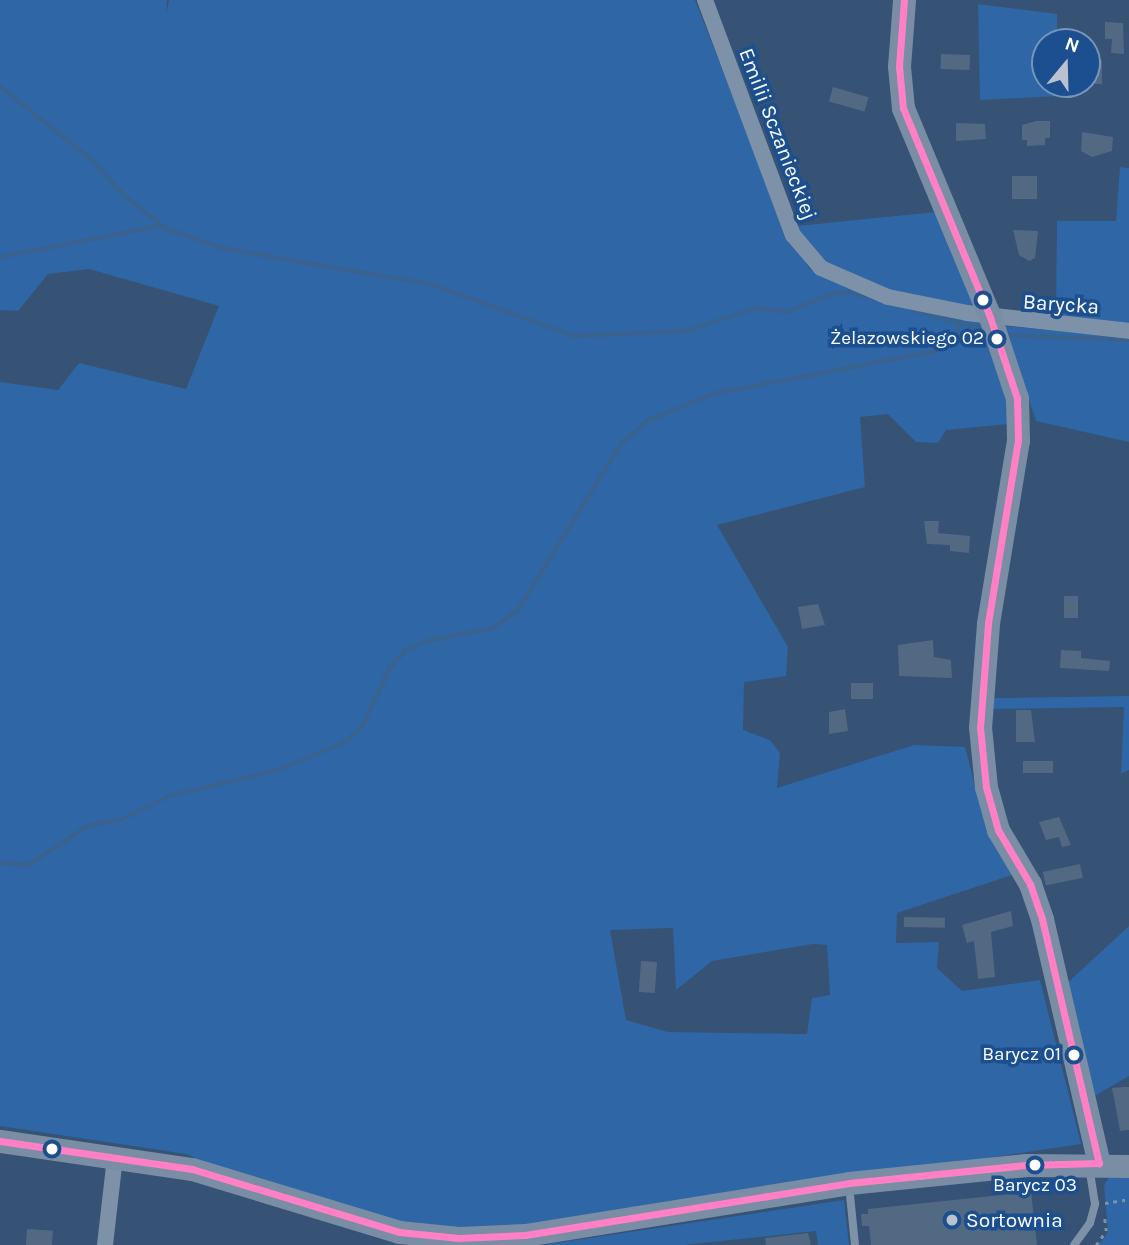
<!DOCTYPE html>
<meta charset="utf-8">
<style>
body{margin:0}
#map{position:relative;width:1129px;height:1245px;overflow:hidden;background:#365274;font-family:Karla,sans-serif}
div>[style]{position:absolute}
[style*='--x']{left:calc(var(--x)*1px);top:calc(var(--y)*1px);width:calc(var(--w)*1px);rotate:calc(var(--a)*1deg)}
.green>*{inset:0;background:#2f66a5}
.stream>*{height:3.5px;margin:-1.75px;padding:0 1.75px;transform-origin:1.75px;border-radius:1.75px;background:#3b618d}
.building>*{inset:0;background:#526984;transform-origin:0 0}
.path>*{height:2.5px;margin-top:-1.25px;transform-origin:0;background:repeating-linear-gradient(90deg,#7d92a8 0 3.5px,transparent 0 8.5px)}
.lane>*{height:8px;margin:-4px;padding:0 4px;transform-origin:4px;border-radius:4px;background:#7d92a8}
.street>*{height:16px;margin:-8px;padding:0 8px;transform-origin:8px;border-radius:8px;background:#7d92a8}
.secondary>*{height:23px;margin:-11.5px;padding:0 11.5px;transform-origin:11.5px;border-radius:11.5px;background:#798da4}
.bus-1>*{height:7px;margin:-3.5px;padding:0 3.5px;transform-origin:3.5px;border-radius:3.5px;background:#ff80c5}
.dots>*{width:19px;height:19px;translate:-50% -50%;box-sizing:border-box;border:4px solid #1b4f8f;border-radius:50%}
span{translate:-50% -50%;white-space:nowrap;text-align:center;line-height:1.15;-webkit-text-stroke:7px #1b4f8f;paint-order:stroke}
.bus-label{font-size:19px;color:#fff}
.right{translate:-100% -50%;text-align:right}
.street-label{font-size:21px;color:#fff}
.poi-label{font-size:21px;color:#fff}
.left{translate:0 -50%;text-align:left}
.north{position:absolute;left:1031px;top:28px;width:70px;height:70px;box-sizing:border-box;background:#1b4f8f;border:2px solid #7695bc;border-radius:50%;rotate:19deg;font-size:19px;font-weight:700;line-height:28px;text-align:center;color:#fff}
.north::after{content:'';display:block;margin:auto;width:24px;height:32px;background:#b9c2ce;clip-path:polygon(50% 0,100% 100%,50% 72%,0 100%)}
</style>
<div id="map">
<div class="green">
<i style="clip-path:polygon(evenodd,0 0,167px 0,166px 13px,169px 0,695px 0,788px 237px,810px 269px,851px 287px,982px 322px,1011px 411px,1009px 424px,946px 430px,938px 443px,916px 442px,888px 414px,860px 417px,865px 487px,717px 525px,788px 647px,786px 676px,744px 682px,743px 730px,770px 740px,780px 753px,777px 788px,914px 745px,965px 747px,987px 832px,1012px 875px,897px 913px,896px 943px,939px 942px,937px 968px,962px 991px,1040px 980px,1081px 1144px,515px 1229px,398px 1227px,278px 1191px,186px 1154px,0 1126px,0 382px,58px 390px,79px 363px,186px 389px,219px 306px,89px 269px,48px 274px,18px 311px,0 310px,0 0,673px 928px,676px 990px,712px 961px,813px 944px,827px 945px,830px 995px,812px 998px,807px 1034px,668px 1032px,626px 1020px,610px 930px,673px 928px)"></i>
<i style="clip-path:polygon(978px 4px,1057px 14px,1057px 42px,1045px 42px,1045px 84px,1057px 84px,1057px 96px,980px 100px)"></i>
<i style="clip-path:polygon(1120px 167px,1129px 168px,1129px 323px,1056px 315px,1057px 221px,1116px 221px)"></i>
<i style="clip-path:polygon(935px 212px,976px 311px,881px 292px,840px 274px,814px 253px,797px 226px)"></i>
<i style="clip-path:polygon(1005px 326px,1129px 338px,1129px 442px,1036px 421px)"></i>
<i style="clip-path:polygon(1129px 696px,1129px 770px,1121px 774px,1124px 707px,993px 709px,993px 698px)"></i>
<i style="clip-path:polygon(1129px 926px,1129px 1076px,1093px 1097px,1064px 986px)"></i>
<i style="clip-path:polygon(1111px 1174px,1129px 1175px,1129px 1245px,1099px 1245px,1108px 1232px,1104px 1185px)"></i>
<i style="clip-path:polygon(844px 1200px,849px 1245px,818px 1245px,816px 1231px,684px 1245px,543px 1245px)"></i>
</div>
<div class="stream">
<i style="--x:0;--y:86;--w:117;--a:38.7"></i>
<i style="--x:91;--y:159;--w:47;--a:47.6"></i>
<i style="--x:123;--y:194;--w:56;--a:38.5"></i>
<i style="--x:167;--y:229;--w:58;--a:19.1"></i>
<i style="--x:222;--y:248;--w:214;--a:9.9"></i>
<i style="--x:433;--y:285;--w:151;--a:19.8"></i>
<i style="--x:575;--y:336;--w:110;--a:-2.6"></i>
<i style="--x:685;--y:331;--w:75;--a:-17.9"></i>
<i style="--x:756;--y:308;--w:32;--a:7"></i>
<i style="--x:788;--y:312;--w:50;--a:-22.4"></i>
<i style="--x:834;--y:293;--w:17;--a:-3"></i>
<i style="--x:851;--y:292;--w:22;--a:16"></i>
<i style="--x:0;--y:257;--w:162;--a:-11"></i>
<i style="--x:913;--y:310;--w:73;--a:15"></i>
<i style="--x:1005;--y:335;--w:124;--a:2.3"></i>
<i style="--x:0;--y:863;--w:28;--a:4"></i>
<i style="--x:28;--y:865;--w:72;--a:-33"></i>
<i style="--x:88;--y:826;--w:36;--a:-11"></i>
<i style="--x:123;--y:819;--w:51;--a:-26.6"></i>
<i style="--x:169;--y:796;--w:112;--a:-13.4"></i>
<i style="--x:278;--y:770;--w:73;--a:-22.7"></i>
<i style="--x:345;--y:742;--w:25;--a:-43"></i>
<i style="--x:363;--y:725;--w:63;--a:-64.7"></i>
<i style="--x:390;--y:668;--w:24;--a:-48"></i>
<i style="--x:406;--y:650;--w:23;--a:-23"></i>
<i style="--x:427;--y:641;--w:67;--a:-11.1"></i>
<i style="--x:493;--y:628;--w:31;--a:-36"></i>
<i style="--x:518;--y:610;--w:195;--a:-58.2"></i>
<i style="--x:621;--y:444;--w:37;--a:-41"></i>
<i style="--x:649;--y:420;--w:69;--a:-22.1"></i>
<i style="--x:713;--y:394;--w:223;--a:-10.9"></i>
<i style="--x:932;--y:352;--w:21;--a:-23"></i>
<i style="--x:951;--y:344;--w:23;--a:-65"></i>
</div>
<div class="building">
<i style="clip-path:polygon(1105px 22px,1123px 23px,1124px 54px,1111px 53px,1112px 39px,1105px 39px)"></i>
<i style="left:941px;top:54px;width:29px;height:15px;rotate:2deg"></i>
<i style="clip-path:polygon(1091px 59px,1102px 60px,1102px 84px,1087px 84px)"></i>
<i style="left:833px;top:87px;width:37px;height:15px;rotate:16deg"></i>
<i style="clip-path:polygon(1036px 121px,1050px 121px,1050px 138px,1045px 138px,1045px 145px,1027px 146px,1027px 140px,1022px 140px,1022px 125px)"></i>
<i style="clip-path:polygon(956px 123px,985px 124px,986px 139px,956px 141px)"></i>
<i style="clip-path:polygon(1082px 132px,1113px 137px,1112px 151px,1092px 157px,1081px 151px)"></i>
<i style="left:1012px;top:176px;width:25px;height:23px"></i>
<i style="clip-path:polygon(1013px 230px,1038px 231px,1035px 258px,1029px 261px,1019px 255px)"></i>
<i style="clip-path:polygon(924px 521px,939px 521px,938px 533px,970px 536px,969px 553px,950px 551px,950px 545px,927px 544px)"></i>
<i style="left:1064px;top:596px;width:14px;height:22px"></i>
<i style="clip-path:polygon(818px 604px,825px 625px,802px 629px,798px 607px)"></i>
<i style="clip-path:polygon(933px 640px,934px 657px,951px 660px,952px 678px,899px 676px,898px 645px)"></i>
<i style="clip-path:polygon(1061px 650px,1081px 651px,1081px 658px,1110px 661px,1109px 671px,1060px 668px)"></i>
<i style="left:851px;top:683px;width:22px;height:16px"></i>
<i style="clip-path:polygon(845px 709px,848px 731px,829px 734px,829px 712px)"></i>
<i style="clip-path:polygon(1016px 710px,1031px 710px,1035px 742px,1016px 742px)"></i>
<i style="left:1053px;top:761px;width:12px;height:30px;rotate:90deg"></i>
<i style="clip-path:polygon(1059px 817px,1071px 845px,1062px 847px,1059px 837px,1046px 840px,1039px 822px)"></i>
<i style="left:1080px;top:864px;width:14px;height:38px;rotate:78deg"></i>
<i style="clip-path:polygon(1011px 911px,1013px 926px,991px 932px,995px 977px,978px 979px,974px 941px,967px 943px,962px 925px)"></i>
<i style="left:904px;top:917px;width:41px;height:10px;rotate:1deg"></i>
<i style="left:641px;top:961px;width:16px;height:31px;rotate:4deg"></i>
<i style="clip-path:polygon(1123px 1087px,1129px 1087px,1129px 1130px,1120px 1131px,1112px 1088px)"></i>
<i style="clip-path:polygon(1031px 1192px,1037px 1245px,871px 1245px,869px 1226px,862px 1226px,861px 1214px,868px 1214px,868px 1209px)"></i>
<i style="left:27px;top:1229px;width:26px;height:16px;rotate:4deg"></i>
<i style="clip-path:polygon(808px 1233px,811px 1245px,766px 1245px,765px 1238px)"></i>
</div>
<div class="path">
<i style="--x:1105;--y:1203;--w:24;--a:-9"></i>
<i style="--x:1096;--y:1245;--w:17;--a:-54"></i>
<i style="--x:1106;--y:1231;--w:16;--a:-97"></i>
</div>
<div class="lane">
<i style="--x:1044;--y:1054;--w:27;--a:-15"></i>
<i style="--x:849;--y:1185;--w:60;--a:84.3"></i>
<i style="--x:1074;--y:1245;--w:27;--a:-54"></i>
<i style="--x:1090;--y:1223;--w:20;--a:-75"></i>
<i style="--x:1095;--y:1204;--w:36;--a:-99"></i>
</div>
<div class="street">
<i style="--x:705;--y:0;--w:251;--a:69.5"></i>
<i style="--x:793;--y:235;--w:43;--a:49.7"></i>
<i style="--x:821;--y:268;--w:73;--a:23.4"></i>
<i style="--x:888;--y:297;--w:81;--a:11.4"></i>
<i style="--x:967;--y:313;--w:163;--a:6.3"></i>
<i style="--x:105;--y:1245;--w:89;--a:-83.5"></i>
</div>
<div class="secondary">
<i style="--x:904;--y:0;--w:66;--a:94.3"></i>
<i style="--x:899;--y:66;--w:42;--a:84.6"></i>
<i style="--x:903;--y:108;--w:226;--a:67.4"></i>
<i style="--x:990;--y:317;--w:85;--a:71.6"></i>
<i style="--x:1017;--y:398;--w:42;--a:88.6"></i>
<i style="--x:1018;--y:440;--w:186;--a:99.3"></i>
<i style="--x:988;--y:624;--w:103;--a:94.4"></i>
<i style="--x:980;--y:727;--w:60;--a:84.3"></i>
<i style="--x:986;--y:787;--w:45;--a:74.4"></i>
<i style="--x:998;--y:830;--w:63;--a:59.3"></i>
<i style="--x:1030;--y:884;--w:37;--a:71"></i>
<i style="--x:1042;--y:919;--w:251;--a:76.9"></i>
<i style="--x:0;--y:1141;--w:194;--a:8.3"></i>
<i style="--x:192;--y:1169;--w:216;--a:16.9"></i>
<i style="--x:399;--y:1232;--w:60;--a:5.7"></i>
<i style="--x:459;--y:1238;--w:66;--a:-2.6"></i>
<i style="--x:525;--y:1235;--w:328;--a:-9.1"></i>
<i style="--x:849;--y:1183;--w:178;--a:-5.8"></i>
<i style="--x:1026;--y:1165;--w:103;--a:0.6"></i>
</div>
<div class="bus-1">
<i style="--x:904;--y:0;--w:66;--a:94.3"></i>
<i style="--x:899;--y:66;--w:42;--a:84.6"></i>
<i style="--x:903;--y:108;--w:226;--a:67.4"></i>
<i style="--x:990;--y:317;--w:85;--a:71.6"></i>
<i style="--x:1017;--y:398;--w:42;--a:88.6"></i>
<i style="--x:1018;--y:440;--w:186;--a:99.3"></i>
<i style="--x:988;--y:624;--w:103;--a:94.4"></i>
<i style="--x:980;--y:727;--w:60;--a:84.3"></i>
<i style="--x:986;--y:787;--w:45;--a:74.4"></i>
<i style="--x:998;--y:830;--w:63;--a:59.3"></i>
<i style="--x:1030;--y:884;--w:37;--a:71"></i>
<i style="--x:1042;--y:919;--w:251;--a:76.9"></i>
<i style="--x:0;--y:1141;--w:194;--a:8.3"></i>
<i style="--x:192;--y:1169;--w:216;--a:16.9"></i>
<i style="--x:399;--y:1232;--w:60;--a:5.7"></i>
<i style="--x:459;--y:1238;--w:66;--a:-2.6"></i>
<i style="--x:525;--y:1235;--w:328;--a:-9.1"></i>
<i style="--x:849;--y:1183;--w:178;--a:-5.8"></i>
<i style="--x:1026;--y:1165;--w:73;--a:-1.6"></i>
</div>
<div class="dots">
<i style="left:983px;top:300px;background:#fff"></i>
<i style="left:997px;top:339px;background:#fff"></i>
<i style="left:1074px;top:1055px;background:#fff"></i>
<i style="left:52px;top:1149px;background:#fff"></i>
<i style="left:1035px;top:1165px;background:#fff"></i>
<i style="left:952px;top:1220px;background:#b9c2ce"></i>
</div>
<div class="bus-label">
<span class="right" style="left:984px;top:339px">Żelazowskiego 02</span>
<span class="right" style="left:1061px;top:1055px">Barycz 01</span>
<span style="left:1035px;top:1186px">Barycz 03</span>
</div>
<div class="street-label">
<span style="left:778px;top:134px;rotate:69deg">Emilii Sczanieckiej</span>
<span style="left:1061px;top:304px;rotate:4deg">Barycka</span>
</div>
<div class="poi-label">
<span class="left" style="left:966px;top:1220px">Sortownia</span>
</div>
<div class="north">N</div>
</div>
